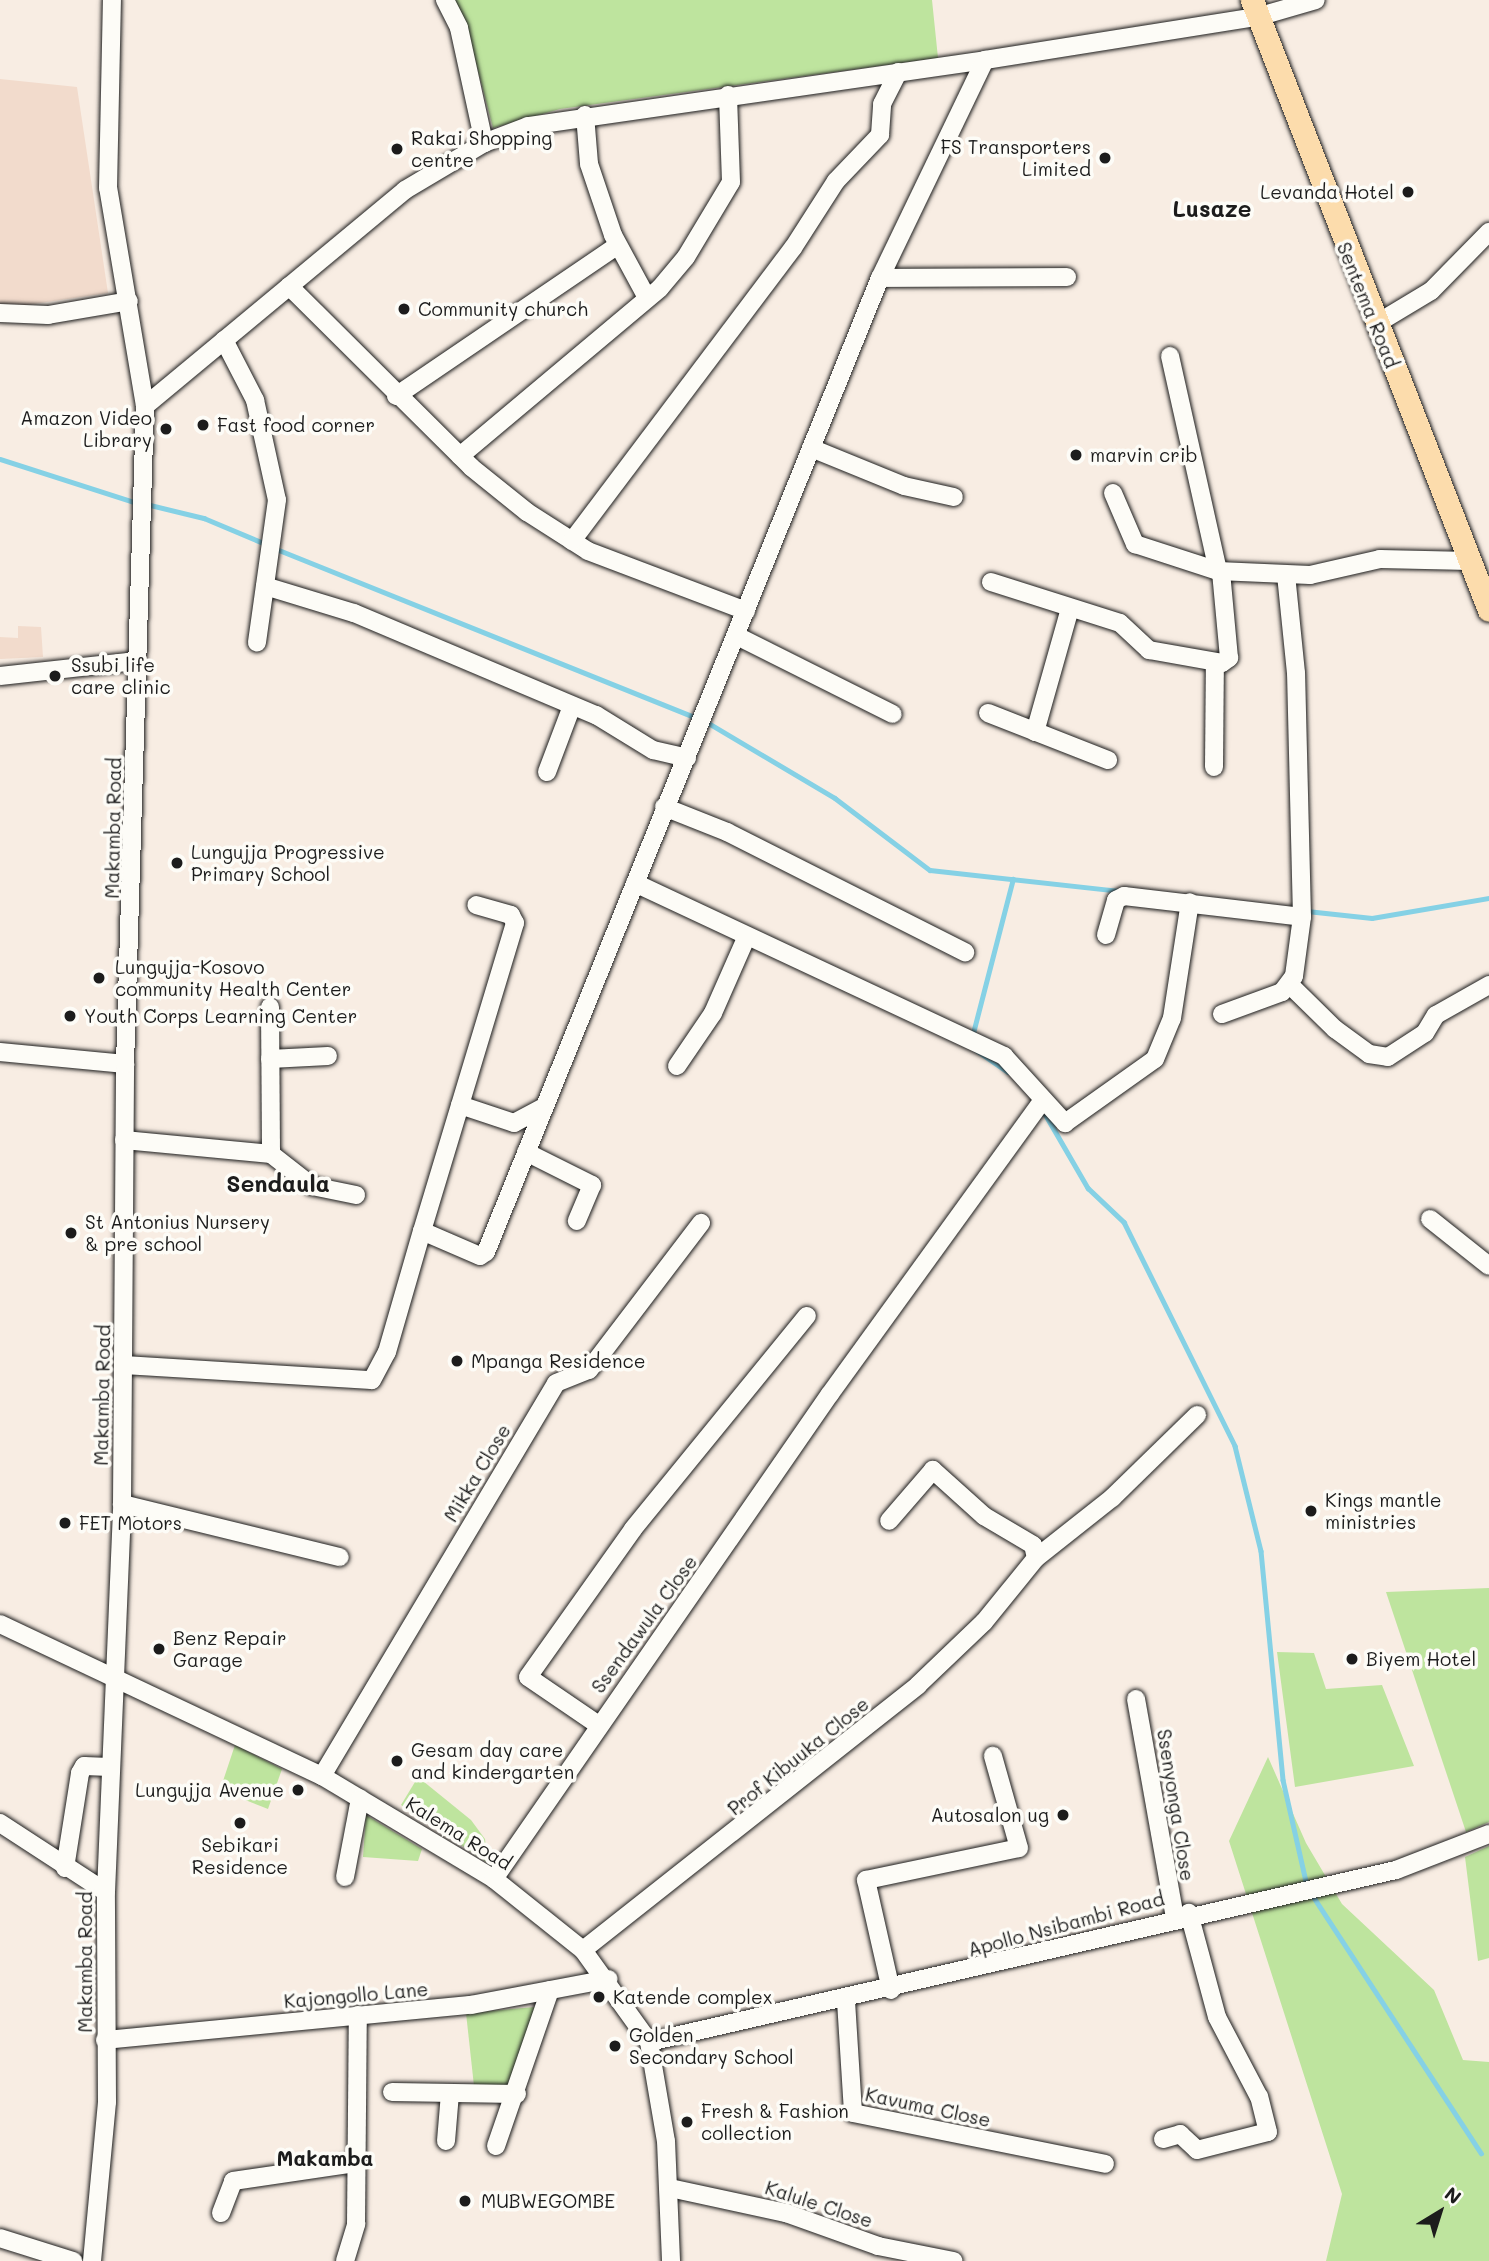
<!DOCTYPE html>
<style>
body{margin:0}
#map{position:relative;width:1489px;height:2261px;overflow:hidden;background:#f8ede3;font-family:Mali,sans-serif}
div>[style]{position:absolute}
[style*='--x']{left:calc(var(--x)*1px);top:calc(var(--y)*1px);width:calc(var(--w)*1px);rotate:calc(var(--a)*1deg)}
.built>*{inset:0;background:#f2dbcc}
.green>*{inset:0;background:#bee49e}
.stream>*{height:4.5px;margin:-2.25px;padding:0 2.25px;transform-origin:2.25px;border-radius:2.25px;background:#85d1e5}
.roads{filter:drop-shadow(0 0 2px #1c1c1c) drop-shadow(0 0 2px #1c1c1c)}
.minor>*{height:18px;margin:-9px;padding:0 9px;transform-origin:9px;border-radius:9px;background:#fdfcf7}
.major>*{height:23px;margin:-11.5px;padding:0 11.5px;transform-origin:11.5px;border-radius:11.5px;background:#fcdcac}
.dots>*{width:19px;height:19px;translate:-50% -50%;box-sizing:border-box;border:4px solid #fdfcf7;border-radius:50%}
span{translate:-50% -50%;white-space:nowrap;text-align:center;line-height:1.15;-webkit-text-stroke:7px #fdfcf7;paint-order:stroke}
.poi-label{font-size:19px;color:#1c1c1c}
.left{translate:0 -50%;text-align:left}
.right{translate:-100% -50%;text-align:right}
.street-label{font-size:19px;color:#1c1c1c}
.neighbourhood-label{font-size:21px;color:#1c1c1c;font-weight:700}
.quarter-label{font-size:23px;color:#1c1c1c;font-weight:700}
.north{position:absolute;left:1405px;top:2177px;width:70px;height:70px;-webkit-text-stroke:5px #fdfcf7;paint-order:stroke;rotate:38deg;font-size:19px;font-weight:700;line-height:28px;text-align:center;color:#1c1c1c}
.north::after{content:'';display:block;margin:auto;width:24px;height:32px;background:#1c1c1c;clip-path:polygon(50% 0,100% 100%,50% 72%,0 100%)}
</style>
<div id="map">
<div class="built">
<i style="clip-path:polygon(0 79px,77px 87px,108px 293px,0 309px)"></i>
<i style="clip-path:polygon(18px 626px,41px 627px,43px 657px,0 659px,0 637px,18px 638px)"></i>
</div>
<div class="green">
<i style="clip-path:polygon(452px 0,932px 0,938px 58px,560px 109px,493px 128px,466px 25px)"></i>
<i style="clip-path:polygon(1489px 1588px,1489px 1822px,1466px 1832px,1386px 1592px)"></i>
<i style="clip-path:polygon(1277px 1652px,1314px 1653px,1326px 1689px,1382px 1685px,1414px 1766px,1295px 1787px)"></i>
<i style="clip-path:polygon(235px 1745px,282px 1769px,268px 1809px,220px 1790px)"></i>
<i style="clip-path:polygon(1268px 1757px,1306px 1843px,1342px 1904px,1434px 1990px,1463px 2060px,1489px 2062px,1489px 2261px,1326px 2261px,1342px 2194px,1229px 1841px)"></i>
<i style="clip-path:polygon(418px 1777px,471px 1820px,485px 1839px,488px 1863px,401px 1805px)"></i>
<i style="clip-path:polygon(366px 1815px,422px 1849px,418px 1861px,363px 1857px)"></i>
<i style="clip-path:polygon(1489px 1846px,1489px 1958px,1478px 1961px,1465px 1857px)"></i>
<i style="clip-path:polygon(535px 2007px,509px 2087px,474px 2086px,466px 2013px)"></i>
</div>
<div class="stream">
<i style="--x:0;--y:459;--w:144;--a:17.8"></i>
<i style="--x:146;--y:504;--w:60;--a:13.6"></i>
<i style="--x:204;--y:518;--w:67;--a:22.8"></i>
<i style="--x:274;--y:548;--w:455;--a:21.9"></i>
<i style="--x:710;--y:724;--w:145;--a:30.6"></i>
<i style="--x:835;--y:798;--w:119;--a:37.2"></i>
<i style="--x:930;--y:870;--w:192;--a:6.3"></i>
<i style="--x:1307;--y:911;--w:65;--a:6.1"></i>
<i style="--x:1372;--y:918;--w:119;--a:-9.7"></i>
<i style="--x:972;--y:1037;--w:163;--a:-75.5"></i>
<i style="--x:969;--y:1045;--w:47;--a:34.7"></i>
<i style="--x:1044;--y:1112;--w:88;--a:59.9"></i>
<i style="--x:1088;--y:1188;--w:50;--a:43.4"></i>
<i style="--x:1124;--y:1222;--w:250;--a:63.6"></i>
<i style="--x:1235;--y:1446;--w:108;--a:76.1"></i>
<i style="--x:1261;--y:1551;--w:230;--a:84.5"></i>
<i style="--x:1283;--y:1780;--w:109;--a:77.2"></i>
<i style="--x:1311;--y:1893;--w:311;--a:56.8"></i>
</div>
<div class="roads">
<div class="minor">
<i style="--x:445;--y:0;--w:31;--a:63"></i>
<i style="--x:459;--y:28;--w:118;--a:77.7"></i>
<i style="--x:585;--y:115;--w:49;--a:85.3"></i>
<i style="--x:589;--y:164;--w:75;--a:71.3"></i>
<i style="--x:613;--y:235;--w:72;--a:61.6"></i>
<i style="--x:880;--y:278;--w:187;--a:-0.3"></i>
<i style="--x:289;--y:286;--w:257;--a:44.8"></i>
<i style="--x:471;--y:467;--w:72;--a:38.8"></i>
<i style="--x:527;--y:512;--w:72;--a:32.6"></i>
<i style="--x:588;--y:551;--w:169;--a:20.8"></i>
<i style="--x:0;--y:313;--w:48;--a:2.4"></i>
<i style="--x:48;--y:315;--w:82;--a:-9.8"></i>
<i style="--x:1376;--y:324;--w:64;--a:-31"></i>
<i style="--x:1431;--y:291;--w:83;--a:-45.5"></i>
<i style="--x:224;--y:340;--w:68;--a:62.7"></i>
<i style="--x:255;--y:400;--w:102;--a:77.6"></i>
<i style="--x:277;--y:500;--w:144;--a:98"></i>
<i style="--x:1170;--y:356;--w:220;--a:77.4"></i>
<i style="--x:396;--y:396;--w:267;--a:-34.2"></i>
<i style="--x:145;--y:406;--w:338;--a:-39.7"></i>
<i style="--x:405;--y:190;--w:92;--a:-30.7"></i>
<i style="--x:484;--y:143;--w:47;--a:-21.1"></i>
<i style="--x:528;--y:126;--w:462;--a:-8.2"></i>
<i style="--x:985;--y:60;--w:275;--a:-9"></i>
<i style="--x:1257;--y:17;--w:61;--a:-16.1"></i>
<i style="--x:811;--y:448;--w:100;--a:22.2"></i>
<i style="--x:904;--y:486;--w:51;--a:12.4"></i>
<i style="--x:460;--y:456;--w:261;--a:-40"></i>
<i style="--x:660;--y:288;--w:40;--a:-50"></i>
<i style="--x:686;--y:257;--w:87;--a:-59"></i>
<i style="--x:731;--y:182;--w:87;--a:-92"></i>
<i style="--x:1113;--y:493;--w:56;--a:66.7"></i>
<i style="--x:1135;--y:544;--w:87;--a:18"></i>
<i style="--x:1218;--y:571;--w:92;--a:2.5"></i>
<i style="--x:1310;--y:575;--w:72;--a:-12.9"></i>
<i style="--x:1380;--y:559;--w:90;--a:1.3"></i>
<i style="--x:572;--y:541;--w:367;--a:-53"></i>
<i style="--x:793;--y:248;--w:80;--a:-57.3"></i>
<i style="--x:836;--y:181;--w:64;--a:-46.3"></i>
<i style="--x:880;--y:135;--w:31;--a:-86"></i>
<i style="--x:882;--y:104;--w:36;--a:-63"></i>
<i style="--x:991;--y:582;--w:135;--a:17.6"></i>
<i style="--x:1120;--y:623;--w:40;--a:43"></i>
<i style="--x:1149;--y:650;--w:74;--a:10.1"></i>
<i style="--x:1222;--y:663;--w:9;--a:-36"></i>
<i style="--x:1229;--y:658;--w:86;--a:-95.3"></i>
<i style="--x:265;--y:586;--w:93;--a:16.9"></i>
<i style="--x:354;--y:613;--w:263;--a:22.9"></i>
<i style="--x:596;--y:715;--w:67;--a:31.6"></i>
<i style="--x:653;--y:750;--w:35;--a:13"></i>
<i style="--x:737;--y:636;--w:174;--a:26.6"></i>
<i style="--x:0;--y:676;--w:136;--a:-6.3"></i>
<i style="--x:988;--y:713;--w:129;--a:21.4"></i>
<i style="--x:1035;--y:732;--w:129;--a:-74.2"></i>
<i style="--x:1214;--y:767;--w:105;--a:-89.5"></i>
<i style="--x:547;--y:772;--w:71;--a:-69.3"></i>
<i style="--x:664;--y:807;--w:68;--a:21.6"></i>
<i style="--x:727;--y:832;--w:267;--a:26.8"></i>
<i style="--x:635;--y:883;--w:408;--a:25.1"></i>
<i style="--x:1004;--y:1056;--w:91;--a:47.7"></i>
<i style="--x:1065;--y:1123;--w:110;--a:-35.4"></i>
<i style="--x:1155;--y:1059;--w:44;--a:-67.5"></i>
<i style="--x:1172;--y:1018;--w:117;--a:-81.2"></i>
<i style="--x:1106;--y:935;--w:36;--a:-74"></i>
<i style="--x:1116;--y:900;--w:9;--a:-27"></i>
<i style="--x:1124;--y:896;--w:179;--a:6.7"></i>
<i style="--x:1290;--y:985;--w:63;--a:44.4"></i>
<i style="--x:1335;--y:1029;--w:42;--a:36.3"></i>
<i style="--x:1369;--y:1054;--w:19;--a:9"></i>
<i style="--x:1388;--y:1057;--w:44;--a:-33"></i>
<i style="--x:1425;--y:1033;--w:21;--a:-59"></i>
<i style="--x:1436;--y:1015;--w:61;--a:-29.5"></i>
<i style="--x:270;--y:1007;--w:147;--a:89.6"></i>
<i style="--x:1222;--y:1014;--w:64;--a:-20.1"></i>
<i style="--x:1282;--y:992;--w:20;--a:-53"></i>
<i style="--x:1294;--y:976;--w:60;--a:-82.3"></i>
<i style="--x:1302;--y:917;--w:244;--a:-91.4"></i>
<i style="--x:1296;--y:673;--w:99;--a:-95.8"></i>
<i style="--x:0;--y:1052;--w:126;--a:5.5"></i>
<i style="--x:270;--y:1059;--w:58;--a:-3"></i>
<i style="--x:677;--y:1066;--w:64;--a:-55.8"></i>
<i style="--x:713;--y:1013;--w:84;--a:-66.2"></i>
<i style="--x:460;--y:1105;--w:57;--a:18.4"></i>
<i style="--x:514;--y:1123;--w:34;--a:-28"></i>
<i style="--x:124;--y:1140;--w:148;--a:5.4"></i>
<i style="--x:271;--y:1154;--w:52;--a:38"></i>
<i style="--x:312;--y:1186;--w:45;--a:11.6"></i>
<i style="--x:526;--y:1152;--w:74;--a:26.6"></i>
<i style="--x:592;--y:1185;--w:39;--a:113"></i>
<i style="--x:1430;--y:1219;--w:75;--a:38.5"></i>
<i style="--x:422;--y:1231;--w:322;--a:-73.2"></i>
<i style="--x:515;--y:923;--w:9;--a:-117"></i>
<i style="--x:511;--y:915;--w:36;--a:-164"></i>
<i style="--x:124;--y:1365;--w:248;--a:3.5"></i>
<i style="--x:372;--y:1380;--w:32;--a:-62"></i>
<i style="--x:387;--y:1352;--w:126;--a:-73.9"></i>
<i style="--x:422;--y:1231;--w:63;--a:23.3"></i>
<i style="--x:480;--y:1256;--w:7;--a:-34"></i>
<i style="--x:486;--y:1252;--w:1051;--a:-67.98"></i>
<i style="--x:880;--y:278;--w:242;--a:-64.3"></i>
<i style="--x:122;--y:1504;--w:224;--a:13.7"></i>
<i style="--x:1036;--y:1558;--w:97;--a:-38.3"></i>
<i style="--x:1112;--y:1498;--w:119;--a:-44.3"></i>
<i style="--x:0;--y:1624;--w:356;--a:25.3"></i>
<i style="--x:322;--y:1776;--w:200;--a:30.9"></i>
<i style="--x:494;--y:1879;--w:114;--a:38.6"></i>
<i style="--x:583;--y:1950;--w:113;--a:54.3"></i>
<i style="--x:649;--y:2042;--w:100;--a:80.3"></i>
<i style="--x:666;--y:2141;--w:120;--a:87.6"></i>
<i style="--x:1136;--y:1699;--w:221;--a:79.9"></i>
<i style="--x:597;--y:1724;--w:83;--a:-145.7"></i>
<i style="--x:528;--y:1677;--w:181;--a:-54.6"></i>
<i style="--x:633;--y:1529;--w:275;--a:-50.8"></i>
<i style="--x:322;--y:1776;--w:457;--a:-59.2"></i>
<i style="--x:556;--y:1383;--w:35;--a:-22"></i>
<i style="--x:589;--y:1370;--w:185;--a:-52.7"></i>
<i style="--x:0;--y:1823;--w:126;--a:33.1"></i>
<i style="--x:65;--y:1868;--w:96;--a:-81"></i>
<i style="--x:80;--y:1773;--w:8;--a:-60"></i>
<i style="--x:84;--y:1766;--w:26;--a:2"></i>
<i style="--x:345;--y:1877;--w:80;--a:-79.2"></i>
<i style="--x:494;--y:1879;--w:590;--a:-55.29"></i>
<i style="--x:830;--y:1394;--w:363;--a:-54.1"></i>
<i style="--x:583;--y:1950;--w:427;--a:-38.3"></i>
<i style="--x:918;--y:1685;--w:91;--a:-43.7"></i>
<i style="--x:984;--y:1622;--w:82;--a:-50.9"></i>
<i style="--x:1036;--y:1558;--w:13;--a:-103"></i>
<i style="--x:1033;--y:1545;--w:57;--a:-149.4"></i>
<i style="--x:984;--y:1516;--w:69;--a:-138"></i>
<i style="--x:933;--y:1470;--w:67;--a:130.8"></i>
<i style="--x:891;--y:1990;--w:113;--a:-102.8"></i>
<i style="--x:866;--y:1880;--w:156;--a:-11.8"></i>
<i style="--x:1019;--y:1848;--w:96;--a:-105.8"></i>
<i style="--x:846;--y:2001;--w:112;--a:86.4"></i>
<i style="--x:853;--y:2113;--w:257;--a:11.4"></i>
<i style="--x:105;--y:2040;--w:368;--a:-5.5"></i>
<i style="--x:471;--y:2005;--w:140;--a:-10.7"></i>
<i style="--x:649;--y:2042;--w:767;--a:-12.97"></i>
<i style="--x:1396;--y:1870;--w:100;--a:-21.2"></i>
<i style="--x:392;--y:2092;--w:125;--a:0.9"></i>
<i style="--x:1163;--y:2139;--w:18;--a:-16"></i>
<i style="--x:1180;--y:2134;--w:23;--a:43"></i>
<i style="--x:1197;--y:2150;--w:73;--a:-14.2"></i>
<i style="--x:1268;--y:2132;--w:36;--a:-104"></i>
<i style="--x:1259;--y:2097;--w:90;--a:-117.7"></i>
<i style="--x:1217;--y:2017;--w:108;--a:-105.1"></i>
<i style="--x:446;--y:2141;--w:48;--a:-85.2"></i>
<i style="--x:496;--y:2146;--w:165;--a:-70.9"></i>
<i style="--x:670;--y:2188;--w:119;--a:12.2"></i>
<i style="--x:786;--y:2213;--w:98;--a:19.7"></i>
<i style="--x:878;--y:2246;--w:77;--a:11.2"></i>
<i style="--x:221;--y:2213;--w:34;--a:-69"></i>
<i style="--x:233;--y:2181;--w:125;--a:-8.3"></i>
<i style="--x:0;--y:2238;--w:77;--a:17.5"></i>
<i style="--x:92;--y:2261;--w:160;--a:-84.6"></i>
<i style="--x:107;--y:2102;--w:210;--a:-90.3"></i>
<i style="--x:106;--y:1892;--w:388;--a:-87.6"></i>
<i style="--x:122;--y:1504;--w:440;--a:-89.6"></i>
<i style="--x:125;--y:1064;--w:658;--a:-88.26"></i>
<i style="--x:145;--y:406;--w:221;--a:-99.6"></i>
<i style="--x:108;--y:188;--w:188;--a:-88.8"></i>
<i style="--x:345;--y:2261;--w:39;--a:-73"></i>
<i style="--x:356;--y:2224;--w:209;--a:-89.5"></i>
</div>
<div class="major">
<i style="--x:1252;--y:0;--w:654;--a:68.77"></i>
</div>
</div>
<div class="dots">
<i style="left:397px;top:149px;background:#1c1c1c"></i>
<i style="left:1105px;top:158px;background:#1c1c1c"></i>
<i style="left:1408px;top:192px;background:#1c1c1c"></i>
<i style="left:404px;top:309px;background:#1c1c1c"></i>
<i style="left:203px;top:425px;background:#1c1c1c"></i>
<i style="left:166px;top:429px;background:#1c1c1c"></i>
<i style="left:1076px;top:455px;background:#1c1c1c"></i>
<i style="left:55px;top:676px;background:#1c1c1c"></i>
<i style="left:177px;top:863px;background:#1c1c1c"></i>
<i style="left:99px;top:978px;background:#1c1c1c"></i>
<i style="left:70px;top:1016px;background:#1c1c1c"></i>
<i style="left:71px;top:1233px;background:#1c1c1c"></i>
<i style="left:457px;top:1361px;background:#1c1c1c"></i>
<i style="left:1311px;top:1511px;background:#1c1c1c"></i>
<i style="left:65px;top:1523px;background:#1c1c1c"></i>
<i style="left:159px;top:1649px;background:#1c1c1c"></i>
<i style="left:1352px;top:1659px;background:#1c1c1c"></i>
<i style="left:397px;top:1761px;background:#1c1c1c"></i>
<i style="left:298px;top:1790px;background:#1c1c1c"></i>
<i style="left:1063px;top:1815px;background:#1c1c1c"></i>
<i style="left:240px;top:1823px;background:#1c1c1c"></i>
<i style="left:599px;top:1997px;background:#1c1c1c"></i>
<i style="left:615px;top:2046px;background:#1c1c1c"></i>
<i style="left:687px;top:2122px;background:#1c1c1c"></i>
<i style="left:465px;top:2201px;background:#1c1c1c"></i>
</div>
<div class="poi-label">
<span class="left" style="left:411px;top:149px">Rakai Shopping<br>centre</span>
<span class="right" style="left:1091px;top:158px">FS Transporters<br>Limited</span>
<span class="right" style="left:1394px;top:192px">Levanda Hotel</span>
<span class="left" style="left:418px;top:309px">Community church</span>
<span class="right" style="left:152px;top:429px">Amazon Video<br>Library</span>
<span class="left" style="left:217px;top:425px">Fast food corner</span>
<span class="left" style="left:1090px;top:455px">marvin crib</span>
<span class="left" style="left:71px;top:676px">Ssubi life<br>care clinic</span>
<span class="left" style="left:191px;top:863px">Lungujja Progressive<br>Primary School</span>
<span class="left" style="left:115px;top:978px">Lungujja-Kosovo<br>community Health Center</span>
<span class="left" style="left:84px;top:1016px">Youth Corps Learning Center</span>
<span class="left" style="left:85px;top:1233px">St Antonius Nursery<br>&amp; pre school</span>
<span class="left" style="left:471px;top:1361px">Mpanga Residence</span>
<span class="left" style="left:1325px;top:1511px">Kings mantle<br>ministries</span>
<span class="left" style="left:79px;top:1523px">FET Motors</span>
<span class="left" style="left:173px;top:1649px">Benz Repair<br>Garage</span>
<span class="left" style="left:1366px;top:1659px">Biyem Hotel</span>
<span class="left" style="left:411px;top:1761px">Gesam day care<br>and kindergarten</span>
<span class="right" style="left:284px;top:1790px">Lungujja Avenue</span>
<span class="right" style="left:1049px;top:1815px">Autosalon ug</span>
<span style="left:240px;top:1856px">Sebikari<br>Residence</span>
<span class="left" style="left:613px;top:1997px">Katende complex</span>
<span class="left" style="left:629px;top:2046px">Golden<br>Secondary School</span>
<span class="left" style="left:701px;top:2122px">Fresh &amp; Fashion<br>collection</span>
<span class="left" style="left:481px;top:2201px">MUBWEGOMBE</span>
</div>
<div class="street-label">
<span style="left:1368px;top:305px;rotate:68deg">Sentema Road</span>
<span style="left:113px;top:828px;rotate:-89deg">Makamba Road</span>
<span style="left:102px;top:1395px;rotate:-89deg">Makamba Road</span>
<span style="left:477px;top:1473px;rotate:-59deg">Mikka Close</span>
<span style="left:644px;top:1624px;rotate:-54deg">Ssendawula Close</span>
<span style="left:798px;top:1756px;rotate:-39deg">Prof Kibuuka Close</span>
<span style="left:1176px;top:1805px;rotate:81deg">Ssenyonga Close</span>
<span style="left:459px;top:1833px;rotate:32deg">Kalema Road</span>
<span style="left:1066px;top:1924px;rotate:-15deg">Apollo Nsibambi Road</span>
<span style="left:85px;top:1962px;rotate:-90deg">Makamba Road</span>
<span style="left:356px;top:1995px;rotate:-5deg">Kajongollo Lane</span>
<span style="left:928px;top:2107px;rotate:12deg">Kavuma Close</span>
<span style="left:819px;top:2204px;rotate:18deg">Kalule Close</span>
</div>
<div class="neighbourhood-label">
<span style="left:325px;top:2158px">Makamba</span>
</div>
<div class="quarter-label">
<span style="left:1212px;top:208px">Lusaze</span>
<span style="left:278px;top:1183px">Sendaula</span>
</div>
<div class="north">N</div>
</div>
